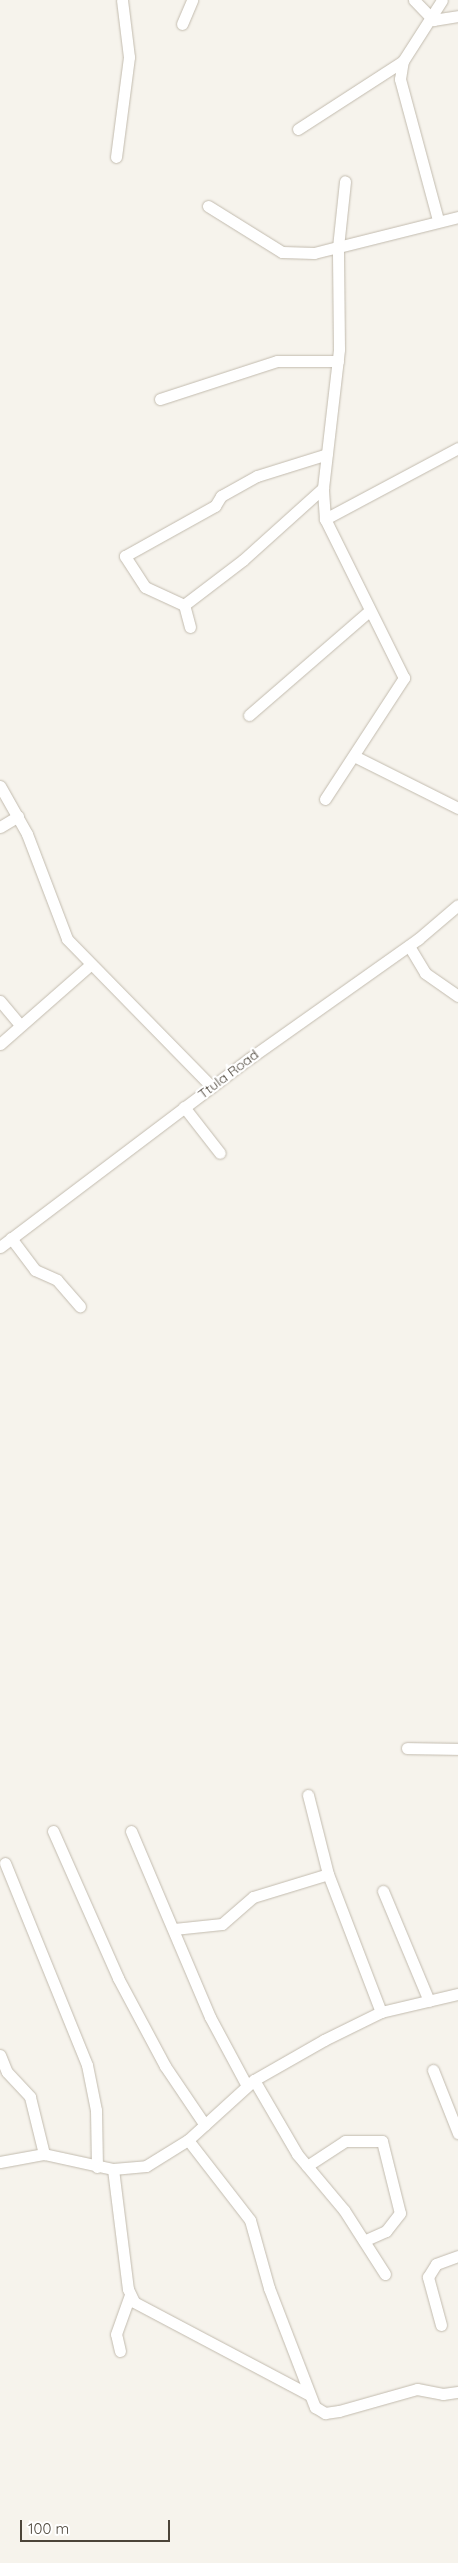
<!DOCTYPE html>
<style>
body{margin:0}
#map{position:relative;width:458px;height:2563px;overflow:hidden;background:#f6f3ec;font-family:Quicksand,sans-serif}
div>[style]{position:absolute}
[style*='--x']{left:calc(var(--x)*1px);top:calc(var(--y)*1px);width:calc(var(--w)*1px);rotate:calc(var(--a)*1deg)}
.roads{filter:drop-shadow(0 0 1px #c2bbae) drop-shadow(0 0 1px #c2bbae)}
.minor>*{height:11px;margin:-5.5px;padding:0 5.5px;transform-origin:5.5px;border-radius:5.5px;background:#fff}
span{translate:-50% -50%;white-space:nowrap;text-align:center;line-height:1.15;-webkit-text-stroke:4.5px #fff;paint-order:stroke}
.street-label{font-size:14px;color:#4b4439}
.scale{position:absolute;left:20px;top:2520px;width:150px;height:22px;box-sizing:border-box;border:2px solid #4b4439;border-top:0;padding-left:6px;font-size:15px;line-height:18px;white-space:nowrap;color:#4b4439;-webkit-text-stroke:4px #fff;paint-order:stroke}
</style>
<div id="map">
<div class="roads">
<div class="minor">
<i style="--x:414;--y:0;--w:28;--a:46"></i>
<i style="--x:433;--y:20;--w:25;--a:-9"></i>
<i style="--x:182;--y:24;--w:26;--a:-67"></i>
<i style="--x:298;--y:129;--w:125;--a:-32.9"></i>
<i style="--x:116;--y:157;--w:101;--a:-82.6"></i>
<i style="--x:129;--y:57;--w:57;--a:-97"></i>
<i style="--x:208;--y:206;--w:87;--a:31.9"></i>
<i style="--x:282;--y:252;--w:32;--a:2"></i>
<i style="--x:314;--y:253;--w:25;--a:-14"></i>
<i style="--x:338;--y:247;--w:66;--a:-83.9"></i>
<i style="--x:438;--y:220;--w:146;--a:-105.1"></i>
<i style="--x:400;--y:79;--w:18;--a:-81"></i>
<i style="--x:403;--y:61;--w:72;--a:-57.4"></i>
<i style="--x:160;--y:399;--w:123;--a:-18"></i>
<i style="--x:277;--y:361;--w:61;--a:0"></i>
<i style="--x:325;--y:519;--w:151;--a:-28.1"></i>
<i style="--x:184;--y:605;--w:43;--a:-155.2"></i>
<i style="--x:145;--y:587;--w:37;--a:-123"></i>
<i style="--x:125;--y:556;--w:103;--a:-29.1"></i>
<i style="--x:215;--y:506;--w:12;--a:-59"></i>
<i style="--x:221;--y:496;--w:41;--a:-29.1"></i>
<i style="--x:257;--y:476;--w:73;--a:-17.4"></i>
<i style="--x:190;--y:627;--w:23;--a:-105"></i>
<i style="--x:184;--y:605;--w:74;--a:-37.3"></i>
<i style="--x:243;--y:560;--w:108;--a:-42"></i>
<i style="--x:249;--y:715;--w:159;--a:-40.9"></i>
<i style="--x:354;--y:756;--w:116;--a:26.6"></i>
<i style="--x:0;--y:786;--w:55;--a:60.6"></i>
<i style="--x:27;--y:834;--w:112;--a:69.1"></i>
<i style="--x:67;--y:939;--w:207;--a:45.6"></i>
<i style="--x:325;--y:799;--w:145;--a:-56.9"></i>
<i style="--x:404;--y:678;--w:178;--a:-116.4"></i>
<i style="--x:325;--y:519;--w:31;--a:-94"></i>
<i style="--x:323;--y:488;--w:140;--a:-83.4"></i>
<i style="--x:339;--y:349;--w:102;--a:-90.6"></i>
<i style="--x:338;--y:247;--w:124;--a:-14"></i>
<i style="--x:0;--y:827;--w:21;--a:-31"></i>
<i style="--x:409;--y:946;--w:31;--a:59"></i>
<i style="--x:425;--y:973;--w:40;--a:34.9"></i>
<i style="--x:0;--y:1001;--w:30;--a:50"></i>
<i style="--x:0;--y:1044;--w:120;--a:-41.3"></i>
<i style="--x:184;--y:1107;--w:58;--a:52"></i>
<i style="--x:11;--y:1238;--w:40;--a:53"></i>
<i style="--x:35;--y:1270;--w:24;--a:24"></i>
<i style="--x:57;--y:1280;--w:35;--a:49"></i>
<i style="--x:0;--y:1247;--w:313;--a:-37.1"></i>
<i style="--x:250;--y:1058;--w:206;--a:-35.3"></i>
<i style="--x:418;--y:939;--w:52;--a:-40.4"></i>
<i style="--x:407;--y:1748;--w:51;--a:1.1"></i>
<i style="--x:308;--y:1795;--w:81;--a:75.8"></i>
<i style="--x:53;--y:1831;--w:161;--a:66.1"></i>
<i style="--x:118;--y:1978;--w:100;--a:61.9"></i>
<i style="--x:165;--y:2066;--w:71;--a:55.9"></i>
<i style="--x:131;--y:1831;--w:202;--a:67"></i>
<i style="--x:210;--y:2017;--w:78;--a:61.8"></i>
<i style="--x:5;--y:1863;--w:218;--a:67.9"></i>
<i style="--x:87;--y:2065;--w:46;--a:78.7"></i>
<i style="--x:96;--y:2110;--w:57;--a:89"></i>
<i style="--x:383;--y:1891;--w:119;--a:67.3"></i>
<i style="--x:174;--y:1929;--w:48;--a:-5.9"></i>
<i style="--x:222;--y:1924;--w:41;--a:-41.1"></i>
<i style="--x:253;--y:1897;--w:78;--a:-17"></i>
<i style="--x:328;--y:1874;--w:148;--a:69"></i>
<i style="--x:0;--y:2055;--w:18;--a:68"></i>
<i style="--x:7;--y:2072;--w:34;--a:47"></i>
<i style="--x:30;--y:2097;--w:59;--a:76.2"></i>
<i style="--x:433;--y:2070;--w:68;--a:68.4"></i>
<i style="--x:254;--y:2080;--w:86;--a:59.8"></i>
<i style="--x:297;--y:2154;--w:73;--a:50"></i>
<i style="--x:344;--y:2210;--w:76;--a:57.4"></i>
<i style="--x:188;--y:2140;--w:101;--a:52.2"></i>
<i style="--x:250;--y:2220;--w:71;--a:74.4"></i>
<i style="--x:269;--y:2288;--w:128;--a:68.9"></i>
<i style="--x:315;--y:2407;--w:12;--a:31"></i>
<i style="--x:325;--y:2413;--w:14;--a:-8"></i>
<i style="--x:339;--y:2411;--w:81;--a:-15.8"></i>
<i style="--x:417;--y:2389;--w:26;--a:11"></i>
<i style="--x:443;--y:2394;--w:15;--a:-8"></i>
<i style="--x:0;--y:2162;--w:45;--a:-10.3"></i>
<i style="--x:44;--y:2154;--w:71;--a:12.3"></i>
<i style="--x:113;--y:2169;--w:33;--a:-5"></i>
<i style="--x:146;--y:2166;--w:49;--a:-31.8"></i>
<i style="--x:188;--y:2140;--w:89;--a:-42.3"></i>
<i style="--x:254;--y:2080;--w:81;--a:-29.7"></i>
<i style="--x:324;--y:2040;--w:64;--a:-26.2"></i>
<i style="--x:381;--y:2012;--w:79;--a:-13.2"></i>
<i style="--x:307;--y:2166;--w:45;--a:-33.3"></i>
<i style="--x:345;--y:2141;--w:37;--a:0"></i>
<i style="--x:382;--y:2141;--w:74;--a:76"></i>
<i style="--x:400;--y:2213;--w:23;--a:128"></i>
<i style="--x:386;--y:2231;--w:24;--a:156"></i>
<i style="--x:113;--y:2169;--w:121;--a:82.9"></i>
<i style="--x:128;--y:2289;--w:14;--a:65"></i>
<i style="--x:134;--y:2302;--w:197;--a:27.9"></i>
<i style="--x:441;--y:2325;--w:50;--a:-105.2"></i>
<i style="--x:428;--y:2277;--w:15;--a:-58"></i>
<i style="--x:436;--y:2264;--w:23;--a:-20"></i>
<i style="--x:120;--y:2351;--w:17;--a:-103"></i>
<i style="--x:116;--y:2334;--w:41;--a:-70.3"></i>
</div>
</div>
<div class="street-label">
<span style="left:228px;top:1074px;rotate:-37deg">Ttula Road</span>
</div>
<div class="scale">100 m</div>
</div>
